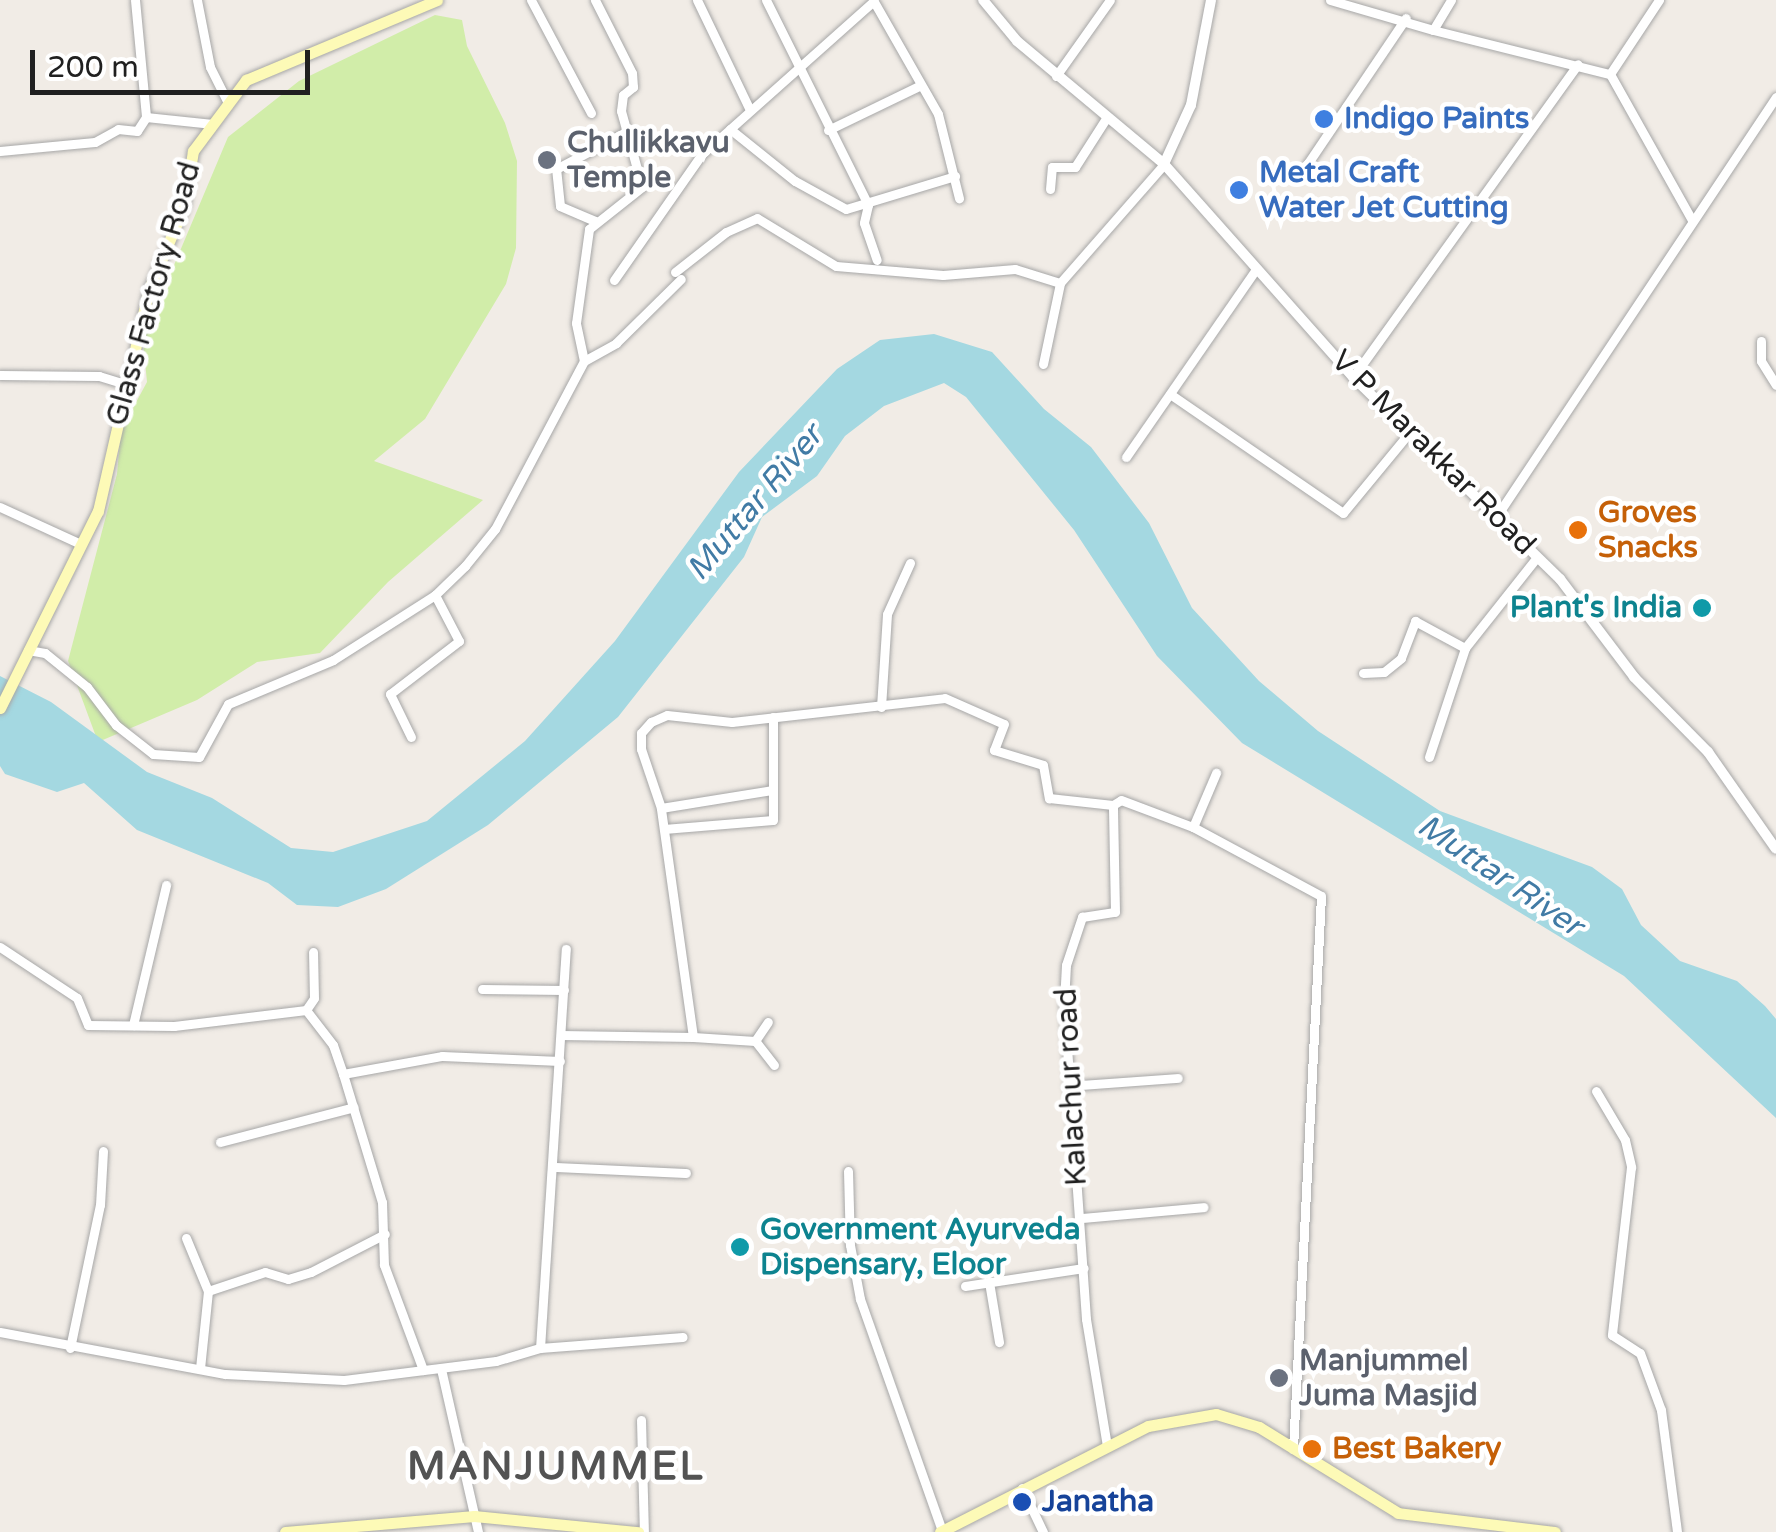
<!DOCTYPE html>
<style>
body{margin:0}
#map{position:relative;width:1776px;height:1532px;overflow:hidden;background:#f1ece6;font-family:"Varela Round",sans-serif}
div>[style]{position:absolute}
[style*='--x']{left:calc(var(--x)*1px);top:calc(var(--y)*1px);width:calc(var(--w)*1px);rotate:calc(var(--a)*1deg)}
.grass>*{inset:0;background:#d1eda9}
.water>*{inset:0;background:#a4d8e1}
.roads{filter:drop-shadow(0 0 2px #a7a7a7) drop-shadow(0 0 2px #a7a7a7)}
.minor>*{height:9px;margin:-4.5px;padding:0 4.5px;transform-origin:4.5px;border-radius:4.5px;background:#fff}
.tertiary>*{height:10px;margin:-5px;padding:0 5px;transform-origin:5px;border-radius:5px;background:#fff}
.secondary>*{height:11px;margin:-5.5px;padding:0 5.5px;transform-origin:5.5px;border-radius:5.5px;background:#fdfab7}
.dots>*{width:28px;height:28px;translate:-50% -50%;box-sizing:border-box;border:5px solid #fff;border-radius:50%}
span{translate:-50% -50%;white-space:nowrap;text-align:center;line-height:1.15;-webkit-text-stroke:9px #fff;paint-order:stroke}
.shop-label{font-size:30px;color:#366cbe;font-weight:700}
.left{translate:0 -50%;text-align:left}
.worship-label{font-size:30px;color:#5b616d;font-weight:700}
.street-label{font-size:30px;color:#202020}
.food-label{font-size:30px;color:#c56008;font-weight:700}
.culture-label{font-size:30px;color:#0d838f;font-weight:700}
.right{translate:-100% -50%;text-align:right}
.transit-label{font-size:30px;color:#164399;font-weight:700}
.water-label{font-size:32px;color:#417ba5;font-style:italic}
.district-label{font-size:40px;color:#535353;font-weight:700;letter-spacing:2.5px}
.scale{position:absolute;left:30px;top:50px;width:280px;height:45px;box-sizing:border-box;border:5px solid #202020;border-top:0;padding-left:12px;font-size:30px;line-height:35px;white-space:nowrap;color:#202020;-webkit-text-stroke:8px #fff;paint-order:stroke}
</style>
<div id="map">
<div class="grass">
<i style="clip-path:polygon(435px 15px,462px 20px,467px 46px,505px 123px,517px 161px,516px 248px,506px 284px,425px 419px,374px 461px,483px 500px,388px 582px,320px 653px,257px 662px,197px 700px,98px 742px,68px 661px,117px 474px,121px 430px,147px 382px,141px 321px,163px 309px,164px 289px,228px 137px,299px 81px)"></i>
</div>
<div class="water">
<i style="clip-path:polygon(934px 334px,992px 352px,1044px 409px,1091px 447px,1149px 523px,1192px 608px,1259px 681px,1318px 731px,1440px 811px,1592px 867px,1622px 889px,1641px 925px,1680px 961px,1737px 981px,1765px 1006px,1776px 1019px,1776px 1118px,1624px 976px,1242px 743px,1157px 656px,1074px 530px,966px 397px,944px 383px,884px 406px,845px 436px,817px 476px,762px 517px,744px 557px,618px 717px,488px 825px,386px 889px,338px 907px,297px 905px,268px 883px,137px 830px,84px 783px,57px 792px,5px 774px,0 766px,0 676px,51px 702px,147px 772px,212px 798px,291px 848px,333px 852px,427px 821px,525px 741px,615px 641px,739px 472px,837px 369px,880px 340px)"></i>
</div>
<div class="roads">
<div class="minor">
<i style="--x:135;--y:0;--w:118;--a:84.6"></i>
<i style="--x:197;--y:0;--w:68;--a:79"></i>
<i style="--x:210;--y:67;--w:40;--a:63.4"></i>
<i style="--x:531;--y:0;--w:128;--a:62"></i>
<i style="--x:697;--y:0;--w:120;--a:64.3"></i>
<i style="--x:766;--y:0;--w:229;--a:63.5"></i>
<i style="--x:868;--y:205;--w:18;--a:103"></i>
<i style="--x:864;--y:223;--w:39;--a:71"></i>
<i style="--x:873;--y:0;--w:131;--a:60.3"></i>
<i style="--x:938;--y:114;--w:87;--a:76"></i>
<i style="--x:1330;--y:0;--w:107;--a:16.2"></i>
<i style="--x:1433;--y:30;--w:35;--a:-59"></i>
<i style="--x:1433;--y:30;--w:182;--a:14"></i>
<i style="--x:1610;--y:74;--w:167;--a:60.7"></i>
<i style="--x:1610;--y:74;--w:89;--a:-56.5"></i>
<i style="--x:1056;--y:76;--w:93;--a:-54.6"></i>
<i style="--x:730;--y:129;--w:83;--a:38.7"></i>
<i style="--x:795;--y:181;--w:58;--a:28.8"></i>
<i style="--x:846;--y:209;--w:114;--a:-16.8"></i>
<i style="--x:828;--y:130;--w:103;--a:-25.8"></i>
<i style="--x:0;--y:151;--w:95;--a:-5.4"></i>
<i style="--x:95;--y:142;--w:26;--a:-29"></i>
<i style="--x:118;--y:129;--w:19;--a:6"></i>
<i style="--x:137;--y:131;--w:17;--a:-57"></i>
<i style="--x:146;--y:117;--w:67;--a:6"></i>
<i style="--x:1304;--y:169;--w:182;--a:-56"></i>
<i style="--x:1050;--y:189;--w:22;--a:-85"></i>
<i style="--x:1052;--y:167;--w:23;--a:0"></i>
<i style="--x:1075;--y:167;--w:59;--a:-57.4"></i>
<i style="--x:595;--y:221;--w:38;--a:-157"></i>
<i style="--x:560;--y:206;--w:37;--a:-96"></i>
<i style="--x:556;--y:169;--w:79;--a:-27.9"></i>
<i style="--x:675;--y:272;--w:65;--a:-38.1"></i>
<i style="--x:726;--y:232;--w:34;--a:-24"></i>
<i style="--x:757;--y:218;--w:92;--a:31.3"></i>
<i style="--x:836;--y:266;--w:107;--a:4.8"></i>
<i style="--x:943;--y:275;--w:72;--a:-4.8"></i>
<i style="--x:1015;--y:269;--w:47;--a:17.3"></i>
<i style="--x:614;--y:280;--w:154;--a:-55.1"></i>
<i style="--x:702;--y:154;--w:230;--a:-41.7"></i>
<i style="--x:1761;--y:341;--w:20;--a:90"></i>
<i style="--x:1761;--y:361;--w:28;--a:58"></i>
<i style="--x:584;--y:361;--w:37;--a:-29"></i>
<i style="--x:616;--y:343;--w:91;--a:-44.6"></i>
<i style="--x:1043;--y:364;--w:83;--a:-78.1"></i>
<i style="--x:1060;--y:283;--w:158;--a:-48.8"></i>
<i style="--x:0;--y:375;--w:99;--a:0.6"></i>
<i style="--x:99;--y:376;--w:28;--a:17"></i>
<i style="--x:1353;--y:377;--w:385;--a:-54.3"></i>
<i style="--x:1170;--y:394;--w:210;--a:34.5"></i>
<i style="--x:1343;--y:513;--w:104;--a:-50.5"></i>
<i style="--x:1126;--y:457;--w:229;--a:-55.3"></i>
<i style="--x:0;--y:507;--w:89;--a:24.6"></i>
<i style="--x:1496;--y:517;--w:505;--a:-56.31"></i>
<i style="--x:28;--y:650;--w:17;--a:10"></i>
<i style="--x:45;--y:653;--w:54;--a:39"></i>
<i style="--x:87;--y:687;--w:48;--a:52.7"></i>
<i style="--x:116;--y:725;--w:47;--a:38.1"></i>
<i style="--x:153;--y:754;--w:46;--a:3.7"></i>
<i style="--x:199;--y:757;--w:60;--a:-61.3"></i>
<i style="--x:228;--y:704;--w:114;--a:-22.7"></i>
<i style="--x:333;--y:660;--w:121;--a:-32.5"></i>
<i style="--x:435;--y:595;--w:42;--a:-44"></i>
<i style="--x:465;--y:566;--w:48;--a:-51"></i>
<i style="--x:495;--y:529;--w:190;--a:-62.1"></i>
<i style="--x:584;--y:361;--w:39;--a:-102"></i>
<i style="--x:576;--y:323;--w:95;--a:-82.1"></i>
<i style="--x:589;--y:229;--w:68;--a:-38.4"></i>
<i style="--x:642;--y:187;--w:79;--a:-105.4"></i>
<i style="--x:621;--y:111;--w:16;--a:-83"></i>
<i style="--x:623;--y:95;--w:13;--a:-39"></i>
<i style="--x:633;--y:87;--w:14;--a:-94"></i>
<i style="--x:632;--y:73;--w:82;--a:-116.9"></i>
<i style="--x:1363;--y:673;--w:21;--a:-3"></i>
<i style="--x:1384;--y:672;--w:22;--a:-39"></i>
<i style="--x:1401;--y:658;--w:40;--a:-69"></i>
<i style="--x:1415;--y:621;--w:57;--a:28.4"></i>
<i style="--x:881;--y:707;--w:93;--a:-86.3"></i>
<i style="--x:887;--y:614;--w:56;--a:-65.7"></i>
<i style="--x:411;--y:737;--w:48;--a:-116"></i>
<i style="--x:390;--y:694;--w:87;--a:-37.5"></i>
<i style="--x:459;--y:641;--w:52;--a:-117.6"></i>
<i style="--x:1429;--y:757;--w:115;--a:-71.7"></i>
<i style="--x:1465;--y:648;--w:116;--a:-51.6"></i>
<i style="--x:661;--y:808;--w:112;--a:-9.2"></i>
<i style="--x:1193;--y:827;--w:59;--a:-66.9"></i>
<i style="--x:664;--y:829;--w:109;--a:-4.7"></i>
<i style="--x:773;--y:820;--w:103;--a:-90"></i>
<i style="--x:0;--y:947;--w:92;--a:33.5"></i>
<i style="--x:77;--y:998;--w:29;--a:68"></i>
<i style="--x:88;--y:1025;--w:86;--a:0.7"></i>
<i style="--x:174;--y:1026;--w:133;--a:-6.9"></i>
<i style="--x:482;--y:989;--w:82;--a:0.7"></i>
<i style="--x:306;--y:1010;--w:44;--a:52.4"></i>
<i style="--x:333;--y:1045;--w:31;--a:71"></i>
<i style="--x:343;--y:1074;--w:134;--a:73.1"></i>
<i style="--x:382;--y:1202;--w:63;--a:88.2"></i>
<i style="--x:384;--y:1265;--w:112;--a:69.6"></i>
<i style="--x:306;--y:1010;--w:14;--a:-56"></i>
<i style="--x:314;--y:998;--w:46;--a:-91.2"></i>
<i style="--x:133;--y:1025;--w:144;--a:-76.7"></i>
<i style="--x:561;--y:1035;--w:132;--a:0.9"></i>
<i style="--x:755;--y:1041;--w:23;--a:-56"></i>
<i style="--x:774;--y:1065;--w:31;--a:-128"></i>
<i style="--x:755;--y:1041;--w:62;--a:-176.3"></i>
<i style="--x:693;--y:1037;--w:231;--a:-98"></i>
<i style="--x:661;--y:808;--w:62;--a:-108.7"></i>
<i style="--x:641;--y:749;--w:16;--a:-90"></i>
<i style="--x:641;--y:733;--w:15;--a:-48"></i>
<i style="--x:651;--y:722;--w:17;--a:-24"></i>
<i style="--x:667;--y:715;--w:65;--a:6.1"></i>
<i style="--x:732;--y:722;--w:214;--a:-6.4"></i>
<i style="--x:945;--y:698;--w:64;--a:23.8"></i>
<i style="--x:1004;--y:724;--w:28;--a:111"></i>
<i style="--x:994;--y:750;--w:51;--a:17"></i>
<i style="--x:1043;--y:765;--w:34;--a:80"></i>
<i style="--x:1049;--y:798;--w:64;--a:6.2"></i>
<i style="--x:343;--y:1074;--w:101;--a:-10.3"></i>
<i style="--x:442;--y:1056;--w:118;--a:2.4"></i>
<i style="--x:1068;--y:1086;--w:110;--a:-4.2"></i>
<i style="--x:1596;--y:1091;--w:57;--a:59.4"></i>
<i style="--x:1625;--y:1140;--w:28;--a:77"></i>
<i style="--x:1631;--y:1167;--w:169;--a:96.5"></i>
<i style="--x:1612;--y:1335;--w:33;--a:33"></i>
<i style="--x:1640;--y:1353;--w:61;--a:69.8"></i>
<i style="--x:1661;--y:1410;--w:123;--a:82.5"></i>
<i style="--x:220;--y:1142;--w:138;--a:-14.6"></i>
<i style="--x:555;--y:1167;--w:131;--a:2.6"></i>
<i style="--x:848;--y:1171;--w:74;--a:88.5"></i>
<i style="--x:850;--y:1245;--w:55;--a:79.5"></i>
<i style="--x:860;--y:1299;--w:246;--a:70.5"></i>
<i style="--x:1081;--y:1218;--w:123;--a:-5.1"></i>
<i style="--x:186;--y:1238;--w:57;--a:67.5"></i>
<i style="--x:208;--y:1291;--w:78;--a:95.9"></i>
<i style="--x:989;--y:1282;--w:61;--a:80.5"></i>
<i style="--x:965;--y:1286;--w:120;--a:-8.6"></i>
<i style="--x:208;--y:1291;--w:60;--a:-18.4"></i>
<i style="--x:265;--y:1272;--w:24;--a:17"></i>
<i style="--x:288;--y:1279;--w:24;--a:-17"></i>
<i style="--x:311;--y:1272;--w:83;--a:-27.2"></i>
<i style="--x:0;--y:1332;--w:229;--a:10.6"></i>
<i style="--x:225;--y:1374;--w:119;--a:2.9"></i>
<i style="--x:344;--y:1380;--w:153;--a:-7.1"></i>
<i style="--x:496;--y:1361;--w:46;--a:-16.5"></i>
<i style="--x:540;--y:1348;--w:143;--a:-4.4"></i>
<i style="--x:70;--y:1348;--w:146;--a:-78.2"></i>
<i style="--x:100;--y:1205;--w:54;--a:-86.8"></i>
<i style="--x:540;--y:1348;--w:400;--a:-86.3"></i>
<i style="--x:441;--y:1369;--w:167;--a:77.2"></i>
<i style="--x:641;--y:1420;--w:112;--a:88.5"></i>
<i style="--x:1107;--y:1446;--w:129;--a:-99.4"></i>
<i style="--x:1086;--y:1319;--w:317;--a:-94"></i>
<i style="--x:1064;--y:1003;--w:38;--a:-87"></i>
<i style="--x:1066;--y:965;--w:51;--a:-71.6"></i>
<i style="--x:1082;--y:917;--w:33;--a:-9"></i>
<i style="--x:1115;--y:912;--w:107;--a:-91.1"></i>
<i style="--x:1113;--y:805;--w:9;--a:-32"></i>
<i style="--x:1121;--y:800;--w:77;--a:20.6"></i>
<i style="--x:1193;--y:827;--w:145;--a:28.3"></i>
<i style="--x:1321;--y:896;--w:554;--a:92.9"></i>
<i style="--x:1022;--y:1488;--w:49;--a:64.5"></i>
</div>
<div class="tertiary">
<i style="--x:983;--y:0;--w:53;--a:50.3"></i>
<i style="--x:1017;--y:41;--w:192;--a:39.9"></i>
<i style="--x:1164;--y:164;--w:285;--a:48.4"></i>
<i style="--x:1353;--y:377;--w:289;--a:44.3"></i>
<i style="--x:1560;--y:579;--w:123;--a:52.9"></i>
<i style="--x:1634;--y:677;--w:105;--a:45.4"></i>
<i style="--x:1708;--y:752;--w:118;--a:55"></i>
<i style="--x:1164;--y:164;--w:65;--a:-65.4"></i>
<i style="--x:1191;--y:105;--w:107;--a:-79.2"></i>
</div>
<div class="secondary">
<i style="--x:0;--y:708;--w:220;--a:-63.6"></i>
<i style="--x:98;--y:511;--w:228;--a:-77.1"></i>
<i style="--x:149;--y:289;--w:90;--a:-67.1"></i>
<i style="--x:184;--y:206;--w:56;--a:-80.7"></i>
<i style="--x:193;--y:151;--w:89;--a:-53.3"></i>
<i style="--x:246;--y:80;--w:207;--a:-22.7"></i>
<i style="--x:285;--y:1532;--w:190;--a:-4.8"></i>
<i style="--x:474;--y:1516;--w:165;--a:5.6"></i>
<i style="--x:940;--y:1532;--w:233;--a:-27"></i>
<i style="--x:1148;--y:1426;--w:69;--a:-10"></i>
<i style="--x:1216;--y:1414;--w:45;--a:16.8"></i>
<i style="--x:1259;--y:1427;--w:163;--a:31.7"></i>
<i style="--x:1398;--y:1513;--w:158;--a:6.9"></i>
</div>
</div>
<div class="dots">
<i style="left:1324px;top:119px;background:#3f7fe0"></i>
<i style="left:547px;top:160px;background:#6b7280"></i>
<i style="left:1239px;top:190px;background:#3f7fe0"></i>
<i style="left:1578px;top:530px;background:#e8710a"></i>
<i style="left:1702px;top:608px;background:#0f9aa8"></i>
<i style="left:740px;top:1247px;background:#0f9aa8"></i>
<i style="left:1279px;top:1378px;background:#6b7280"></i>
<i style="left:1312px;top:1449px;background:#e8710a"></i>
<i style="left:1022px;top:1502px;background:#1a4fb4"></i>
</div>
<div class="shop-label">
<span class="left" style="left:1344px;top:119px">Indigo Paints</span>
<span class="left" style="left:1259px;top:190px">Metal Craft<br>Water Jet Cutting</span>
</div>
<div class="worship-label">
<span class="left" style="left:567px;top:160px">Chullikkavu<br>Temple</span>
<span class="left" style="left:1299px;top:1378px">Manjummel<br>Juma Masjid</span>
</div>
<div class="street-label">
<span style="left:154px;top:294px;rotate:-74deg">Glass Factory Road</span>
<span style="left:1433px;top:453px;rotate:45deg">V P Marakkar Road</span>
<span style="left:1072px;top:1087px;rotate:-93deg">Kalachur road</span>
</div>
<div class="food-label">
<span class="left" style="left:1598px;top:530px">Groves<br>Snacks</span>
<span class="left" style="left:1332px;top:1449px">Best Bakery</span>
</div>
<div class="culture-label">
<span class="right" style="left:1682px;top:608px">Plant's India</span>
<span class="left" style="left:760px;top:1247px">Government Ayurveda<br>Dispensary, Eloor</span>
</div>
<div class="transit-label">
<span class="left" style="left:1042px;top:1502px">Janatha</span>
</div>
<div class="water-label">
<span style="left:755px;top:503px;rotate:-50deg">Muttar River</span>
<span style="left:1500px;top:876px;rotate:34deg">Muttar River</span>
</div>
<div class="district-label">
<span style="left:556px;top:1466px">MANJUMMEL</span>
</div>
<div class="scale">200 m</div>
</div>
